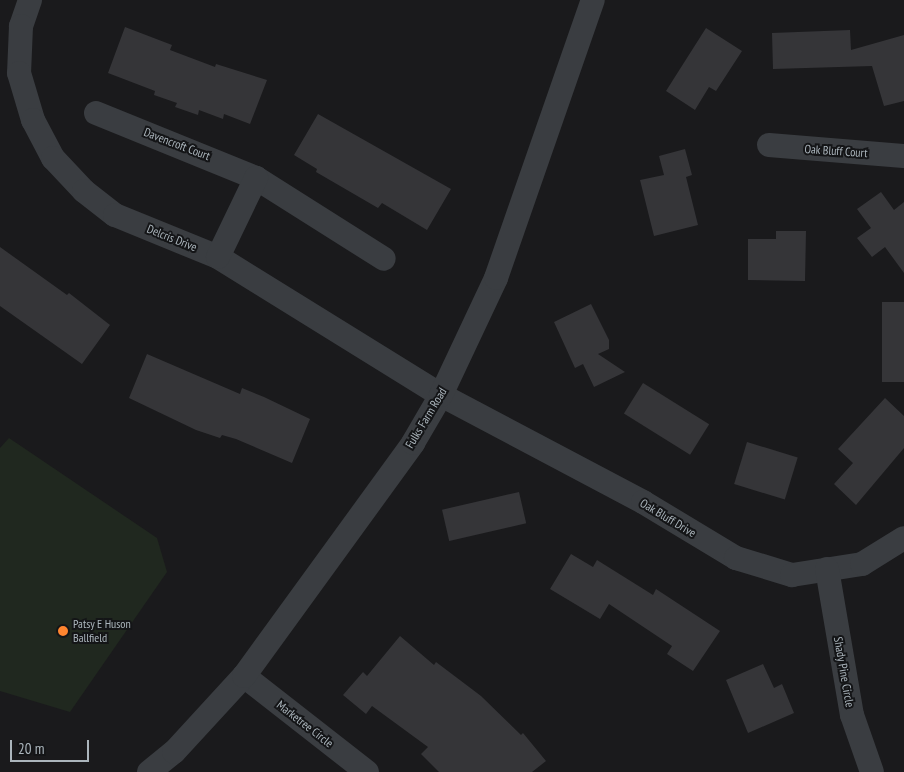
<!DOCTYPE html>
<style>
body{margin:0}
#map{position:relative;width:904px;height:772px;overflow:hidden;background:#1a1a1c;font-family:"PT Sans Narrow",sans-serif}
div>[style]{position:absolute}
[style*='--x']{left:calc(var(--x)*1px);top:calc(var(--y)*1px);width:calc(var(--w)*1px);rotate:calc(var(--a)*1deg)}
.green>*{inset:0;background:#20281f}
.building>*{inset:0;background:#353538;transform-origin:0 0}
.street>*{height:24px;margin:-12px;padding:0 12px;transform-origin:12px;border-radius:12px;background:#3a3d41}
.dots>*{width:14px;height:14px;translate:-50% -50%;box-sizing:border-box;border:2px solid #141517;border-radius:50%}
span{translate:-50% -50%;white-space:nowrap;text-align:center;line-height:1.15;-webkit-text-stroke:4px #141517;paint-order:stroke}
.street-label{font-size:12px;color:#abb5bc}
.poi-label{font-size:12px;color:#abb5bc}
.left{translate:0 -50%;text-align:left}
.scale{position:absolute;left:10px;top:740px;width:79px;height:22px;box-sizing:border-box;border:2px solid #abb5bc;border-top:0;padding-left:6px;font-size:15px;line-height:18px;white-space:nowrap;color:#abb5bc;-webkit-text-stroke:4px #141517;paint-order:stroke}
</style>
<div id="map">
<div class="green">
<i style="clip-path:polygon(9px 438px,157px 538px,167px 572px,70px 712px,0 691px,0 448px)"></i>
</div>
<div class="building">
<i style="clip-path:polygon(125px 27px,172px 45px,170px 50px,215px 67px,216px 64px,267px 80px,250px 124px,224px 114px,223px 119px,199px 110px,198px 115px,175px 107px,177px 103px,154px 95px,155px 91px,108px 73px)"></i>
<i style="clip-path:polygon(706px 28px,742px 51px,716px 91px,709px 87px,695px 110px,666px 91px)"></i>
<i style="clip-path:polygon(850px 30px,851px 50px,904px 35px,904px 101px,884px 106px,872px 66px,773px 69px,772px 33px)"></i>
<i style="clip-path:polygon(318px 114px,451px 189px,427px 230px,382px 203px,378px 208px,316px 172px,317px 169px,294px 155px)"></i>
<i style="clip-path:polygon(685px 149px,692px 175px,686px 177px,698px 225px,654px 236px,640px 180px,664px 175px,659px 156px)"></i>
<i style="clip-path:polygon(881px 192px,894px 210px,904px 202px,904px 273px,885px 247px,872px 257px,857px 238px,871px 228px,857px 209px)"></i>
<i style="clip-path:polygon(776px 231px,806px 231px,805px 281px,748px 280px,748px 239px,776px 239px)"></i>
<i style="clip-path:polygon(0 247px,67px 295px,69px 293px,110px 325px,82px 364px,0 306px)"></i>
<i style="left:882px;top:302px;width:22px;height:80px"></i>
<i style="clip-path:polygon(591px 304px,609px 340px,609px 349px,598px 354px,625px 372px,594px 387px,583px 364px,575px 368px,554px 322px)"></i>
<i style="clip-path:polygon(147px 354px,240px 394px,242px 388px,264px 397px,310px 419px,292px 463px,236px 439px,222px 435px,220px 438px,196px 430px,129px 398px)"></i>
<i style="left:643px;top:383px;width:78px;height:36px;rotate:32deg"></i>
<i style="clip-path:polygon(885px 398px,904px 416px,904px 448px,856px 505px,834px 484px,853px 463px,838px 449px)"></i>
<i style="left:747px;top:442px;width:53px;height:44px;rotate:17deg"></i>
<i style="left:519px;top:492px;width:32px;height:79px;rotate:77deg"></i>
<i style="clip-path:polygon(571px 554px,593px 567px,597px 560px,653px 595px,656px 589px,720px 631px,693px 671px,667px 654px,672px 646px,609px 604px,600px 619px,550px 589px)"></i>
<i style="clip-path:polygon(400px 636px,434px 665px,436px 662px,481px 696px,521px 735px,523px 733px,546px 761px,532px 772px,439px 772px,421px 754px,428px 747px,372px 706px,366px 714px,343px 695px,363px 672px,367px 676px)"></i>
<i style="clip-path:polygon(763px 664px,774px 688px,782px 684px,794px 713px,748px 733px,726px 680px)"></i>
</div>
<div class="street">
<i style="--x:30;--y:0;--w:28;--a:109"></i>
<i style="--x:21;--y:26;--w:47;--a:92.4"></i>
<i style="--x:19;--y:73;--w:49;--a:73.4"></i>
<i style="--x:33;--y:120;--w:43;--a:62.2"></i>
<i style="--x:53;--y:158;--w:45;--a:46.8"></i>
<i style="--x:84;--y:191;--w:39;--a:38"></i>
<i style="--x:115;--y:215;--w:111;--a:22.2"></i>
<i style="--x:218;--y:257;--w:262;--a:31.8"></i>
<i style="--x:441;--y:395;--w:229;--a:27.9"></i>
<i style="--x:643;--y:502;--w:109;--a:31.1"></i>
<i style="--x:736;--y:558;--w:59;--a:16.9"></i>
<i style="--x:792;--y:575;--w:71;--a:-8.9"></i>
<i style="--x:862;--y:564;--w:49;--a:-31.8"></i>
<i style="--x:96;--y:113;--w:173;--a:22.1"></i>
<i style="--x:256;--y:178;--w:151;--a:32.3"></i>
<i style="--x:769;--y:145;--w:135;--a:4.7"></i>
<i style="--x:218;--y:257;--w:88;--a:-64.3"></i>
<i style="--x:827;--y:569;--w:148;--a:80.3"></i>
<i style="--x:852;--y:715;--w:60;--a:70.7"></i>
<i style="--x:244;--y:676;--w:156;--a:38"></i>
<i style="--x:149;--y:772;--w:32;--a:-39"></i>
<i style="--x:174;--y:752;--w:103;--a:-47.4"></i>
<i style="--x:244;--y:676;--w:288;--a:-54"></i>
<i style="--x:413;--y:443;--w:56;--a:-59.7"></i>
<i style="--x:441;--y:395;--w:129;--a:-64.8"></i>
<i style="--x:496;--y:278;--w:294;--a:-70.8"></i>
</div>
<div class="dots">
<i style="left:63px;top:631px;background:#fe852f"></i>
</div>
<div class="street-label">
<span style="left:177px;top:144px;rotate:21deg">Davencroft Court</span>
<span style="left:836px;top:151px;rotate:4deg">Oak Bluff Court</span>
<span style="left:172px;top:238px;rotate:22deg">Delcris Drive</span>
<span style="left:426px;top:418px;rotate:-59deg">Fulks Farm Road</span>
<span style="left:668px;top:518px;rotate:31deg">Oak Bluff Drive</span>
<span style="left:844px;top:672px;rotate:80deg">Shady Pine Circle</span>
<span style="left:305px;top:724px;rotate:38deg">Marketree Circle</span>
</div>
<div class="poi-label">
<span class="left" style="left:73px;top:631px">Patsy E Huson<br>Ballfield</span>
</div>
<div class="scale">20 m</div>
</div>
